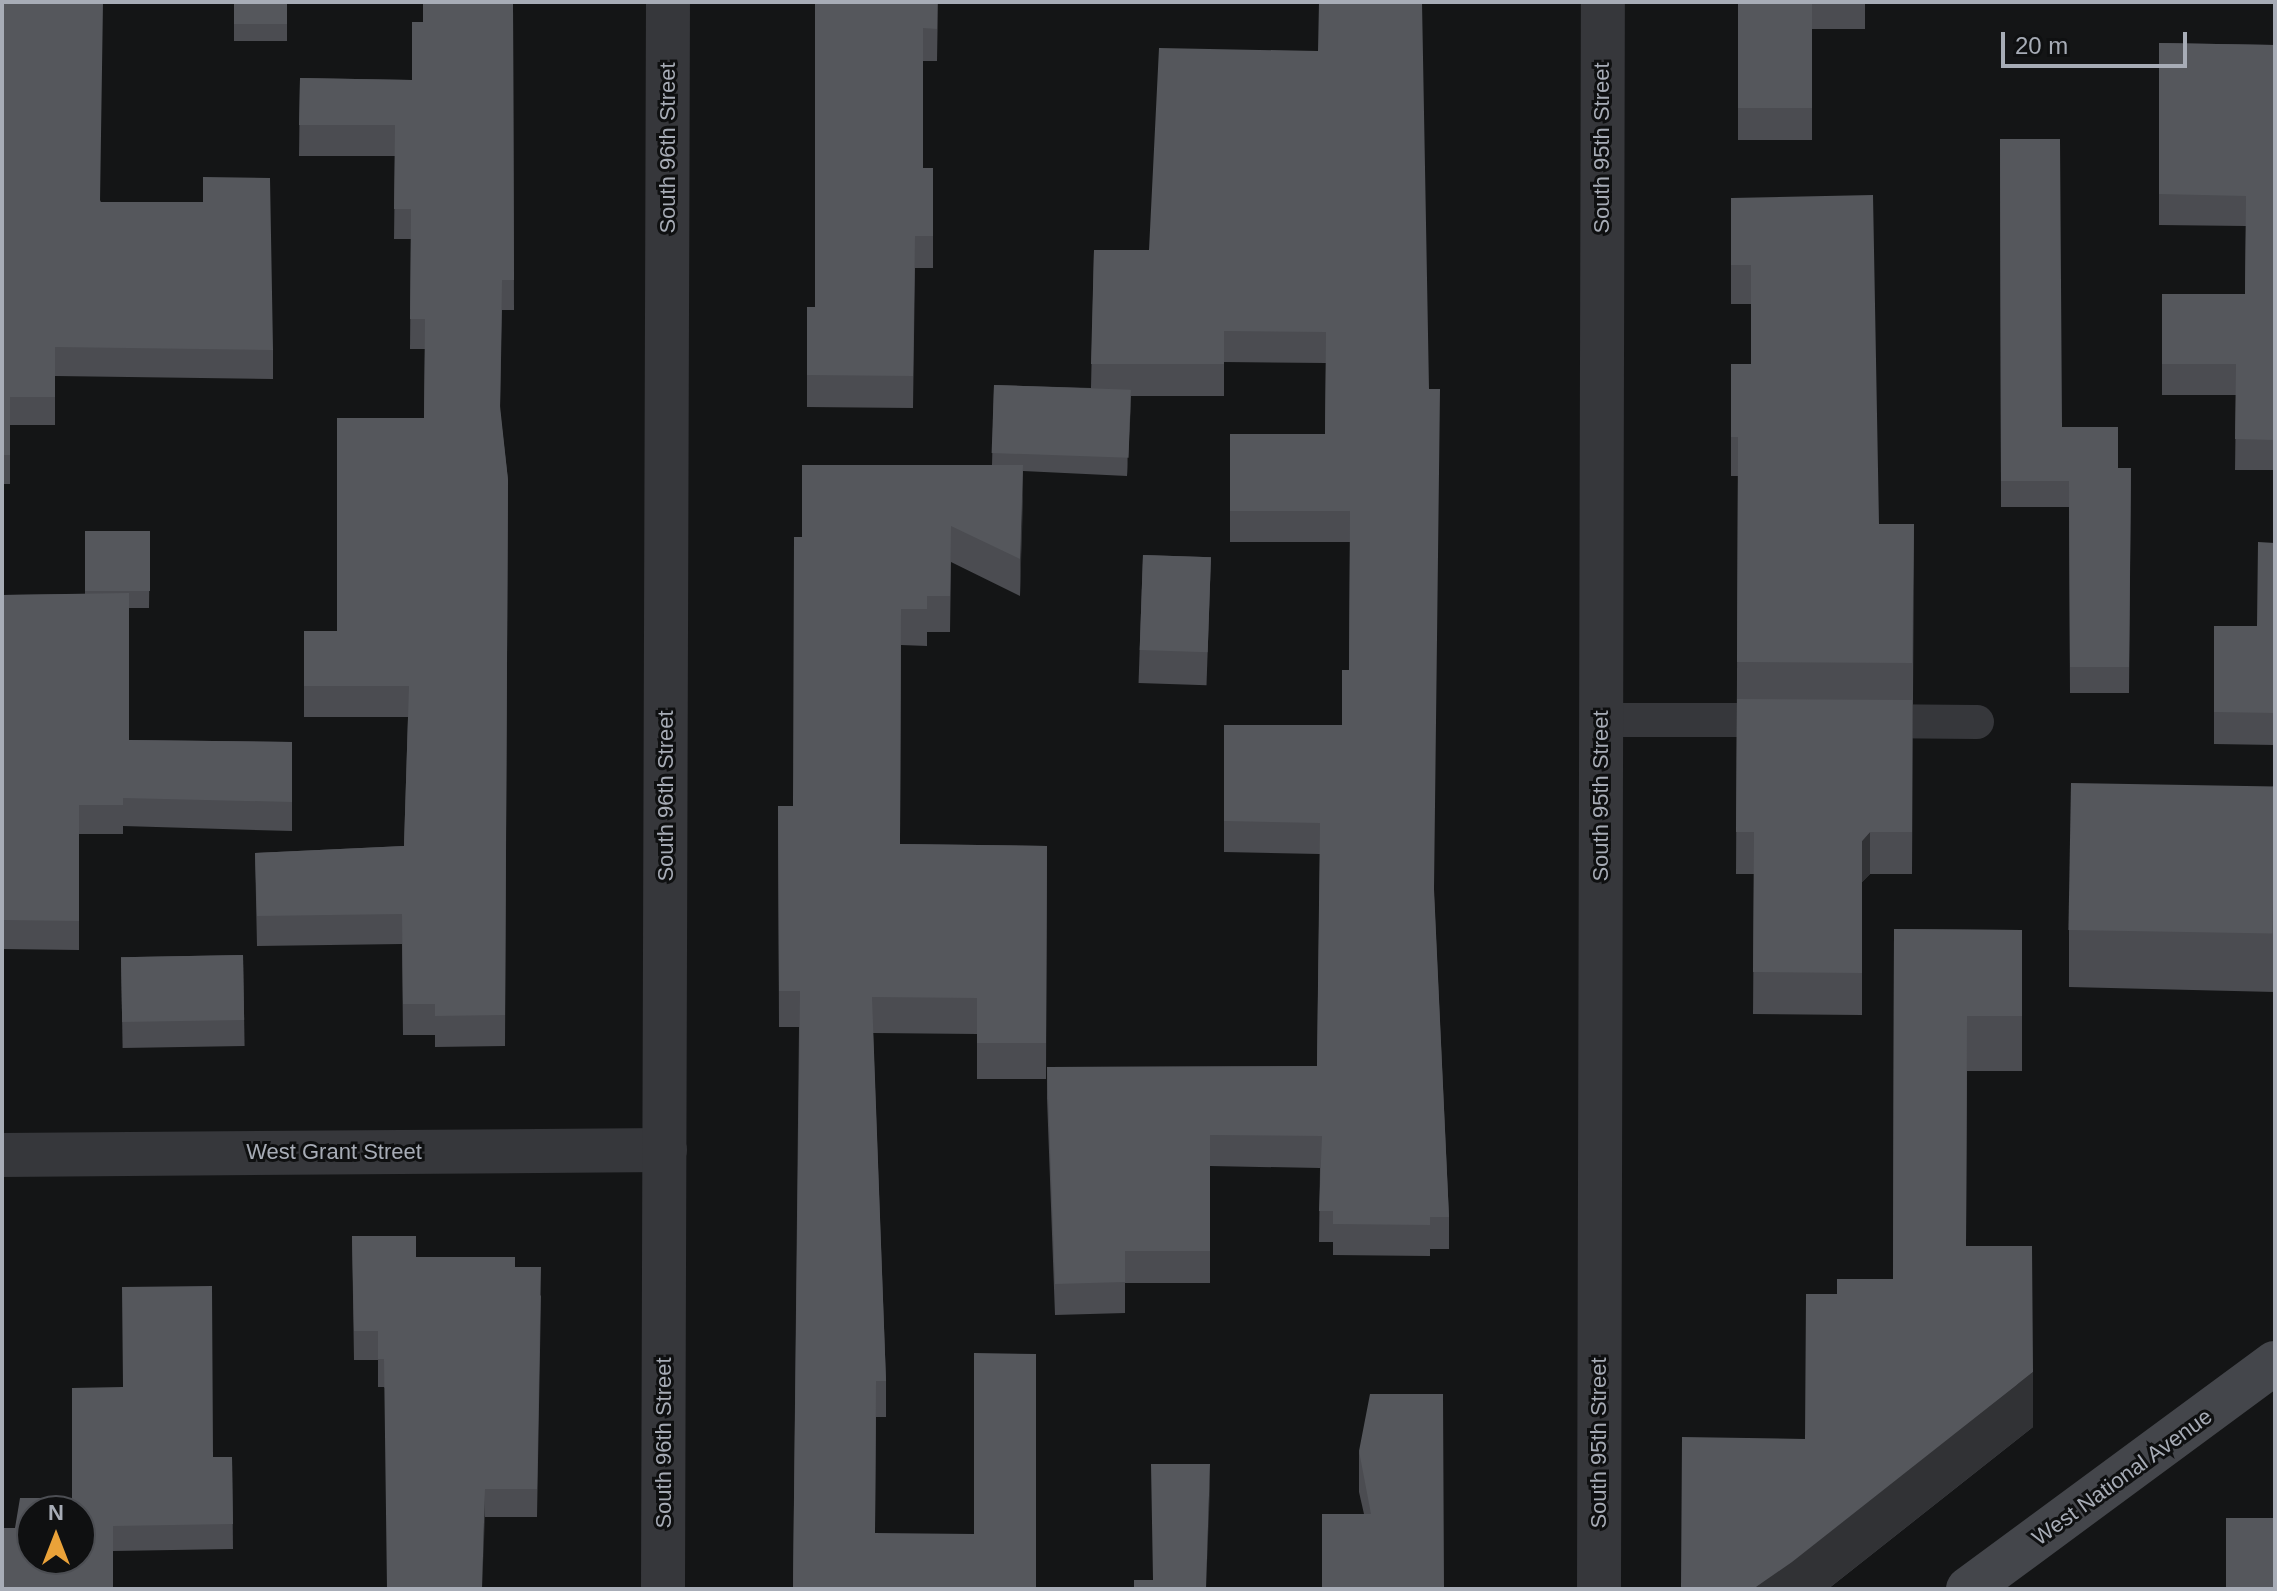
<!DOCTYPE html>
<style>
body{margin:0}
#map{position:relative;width:2277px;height:1591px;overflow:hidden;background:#141516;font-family:Arial,sans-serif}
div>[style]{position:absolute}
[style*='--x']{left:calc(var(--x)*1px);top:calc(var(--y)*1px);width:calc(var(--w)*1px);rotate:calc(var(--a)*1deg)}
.service>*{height:34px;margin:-17px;padding:0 17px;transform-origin:17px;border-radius:17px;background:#36373b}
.minor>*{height:44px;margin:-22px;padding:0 22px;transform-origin:22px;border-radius:22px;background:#36373b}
.secondary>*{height:44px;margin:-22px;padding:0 22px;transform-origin:22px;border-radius:22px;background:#44464b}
.wall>*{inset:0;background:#4b4c51;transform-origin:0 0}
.shaded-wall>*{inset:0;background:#313235}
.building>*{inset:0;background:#55575c;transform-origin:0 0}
span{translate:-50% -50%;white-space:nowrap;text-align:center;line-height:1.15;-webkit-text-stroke:6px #0f1011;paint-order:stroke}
.street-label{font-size:22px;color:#a7acb6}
.frame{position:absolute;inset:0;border:4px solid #a7acb6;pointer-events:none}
.north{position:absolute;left:16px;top:1495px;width:80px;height:80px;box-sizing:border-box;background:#0f1011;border:2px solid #4c4e53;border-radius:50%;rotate:0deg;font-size:22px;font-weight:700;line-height:32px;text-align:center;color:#a7acb6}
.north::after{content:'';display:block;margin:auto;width:28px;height:36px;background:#eaa239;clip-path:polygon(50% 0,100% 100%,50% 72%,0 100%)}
.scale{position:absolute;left:2001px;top:32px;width:186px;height:36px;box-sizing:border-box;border:4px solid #a7acb6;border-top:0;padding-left:10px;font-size:24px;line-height:28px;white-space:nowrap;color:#a7acb6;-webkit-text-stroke:6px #0f1011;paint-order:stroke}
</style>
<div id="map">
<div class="service">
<i style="--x:1601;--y:720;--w:180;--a:0"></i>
<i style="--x:1866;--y:721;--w:111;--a:0.5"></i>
</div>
<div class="minor">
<i style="--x:2;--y:1155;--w:663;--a:-0.43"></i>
<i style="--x:663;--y:1589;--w:1587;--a:-89.82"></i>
<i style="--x:1599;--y:1589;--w:1587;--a:-89.86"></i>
</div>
<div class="secondary">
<i style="--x:1968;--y:1589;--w:381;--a:-36.4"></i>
</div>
<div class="wall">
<i style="clip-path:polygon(2px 2px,101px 202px,273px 350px,273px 379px,55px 376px,55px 425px,10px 425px,10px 484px,2px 484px)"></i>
<i style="left:234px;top:2px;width:53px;height:39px"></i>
<i style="clip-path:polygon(513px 2px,514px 310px,502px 310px,500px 411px,508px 480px,505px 1046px,435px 1047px,435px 1035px,403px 1035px,402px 944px,257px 946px,255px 853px,404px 846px,408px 717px,304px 717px,304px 631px,337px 631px,424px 418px,425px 349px,410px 349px,411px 239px,394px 239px,395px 156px,299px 156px,300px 78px,412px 80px,423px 22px)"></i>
<i style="clip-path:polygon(815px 2px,938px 2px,937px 61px,923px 61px,923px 168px,933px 168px,933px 268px,915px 268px,913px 408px,807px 407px,807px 307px,815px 307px)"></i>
<i style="clip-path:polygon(1738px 2px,1865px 2px,1865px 29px,1812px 29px,1812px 140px,1738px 140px)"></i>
<i style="clip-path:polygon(2159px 43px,2275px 45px,2275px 470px,2235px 470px,2236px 395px,2162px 395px,2162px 294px,2245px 294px,2246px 226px,2159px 225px)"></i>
<i style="clip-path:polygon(1318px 51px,1434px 895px,1449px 1217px,1449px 1249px,1430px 1249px,1430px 1256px,1333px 1255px,1333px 1242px,1319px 1242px,1320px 1168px,1210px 1166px,1210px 1283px,1125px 1283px,1125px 1313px,1055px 1315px,1047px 1098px,1047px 1067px,1317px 1066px,1320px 854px,1224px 852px,1224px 725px,1342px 725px,1349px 670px,1350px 542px,1230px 542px,1230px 434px,1325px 434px,1326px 363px,1224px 362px,1224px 396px,1131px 396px,1127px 476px,1023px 471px,1020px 596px,951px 562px,950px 632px,927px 632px,927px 646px,901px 645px,900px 844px,1047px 846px,1046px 1079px,977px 1079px,977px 1034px,873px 1033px,886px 1381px,886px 1417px,876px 1417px,875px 1533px,1036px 1589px,793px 1589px,799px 1027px,779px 1027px,778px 806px,793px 806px,802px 537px,992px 465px,994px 385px,1091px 388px,1094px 250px,1149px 250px)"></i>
<i style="clip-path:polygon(2000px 139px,2062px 427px,2118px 468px,2131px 468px,2129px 693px,2070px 693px,2069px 507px,2001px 507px)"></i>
<i style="clip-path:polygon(1731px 198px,1879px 524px,1914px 524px,1912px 874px,1870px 874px,1862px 882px,1862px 1015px,1753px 1014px,1754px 874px,1736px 874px,1738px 476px,1731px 476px,1731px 364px,1751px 364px,1751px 304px,1731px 304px)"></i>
<i style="clip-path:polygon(85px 531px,150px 531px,149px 608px,129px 608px,129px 740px,292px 742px,292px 831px,123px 826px,123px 834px,79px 834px,79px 950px,2px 949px,2px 595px,85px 594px)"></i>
<i style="clip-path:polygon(2275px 543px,2275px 745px,2214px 744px,2214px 626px,2257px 626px)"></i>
<i style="left:1143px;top:555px;width:68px;height:128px;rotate:2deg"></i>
<i style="clip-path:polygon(2275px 785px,2275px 992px,2069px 987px,2069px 930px)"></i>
<i style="clip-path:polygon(1894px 929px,2022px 930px,2022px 1071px,1967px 1071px,1966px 1246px,2033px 1427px,1828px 1589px,1681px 1589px,1805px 1439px,1837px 1294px,1893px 1279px)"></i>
<i style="left:243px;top:955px;width:91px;height:122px;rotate:89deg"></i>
<i style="clip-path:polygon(352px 1236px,416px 1257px,515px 1267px,541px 1296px,537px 1517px,485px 1517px,384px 1387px,378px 1387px,378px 1360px,354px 1360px)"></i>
<i style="clip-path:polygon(1359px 1451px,1444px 1589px,1364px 1514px,1359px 1492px)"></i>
<i style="clip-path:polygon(213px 1457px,232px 1457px,233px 1549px,113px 1551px,15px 1528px,72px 1498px)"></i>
</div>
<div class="shaded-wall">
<i style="clip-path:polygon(1131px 389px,1131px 405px,1127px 476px,1127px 459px)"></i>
<i style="clip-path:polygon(1023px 465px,1023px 502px,1020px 596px,1020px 559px)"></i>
<i style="clip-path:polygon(1870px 832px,1870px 874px,1862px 882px,1862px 841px)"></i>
<i style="clip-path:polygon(2033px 1372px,2033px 1427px,1828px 1589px,1753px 1589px)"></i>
<i style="clip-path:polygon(1210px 1464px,1210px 1489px,1206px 1589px)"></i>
<i style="clip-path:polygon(485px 1489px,485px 1517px,482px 1589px)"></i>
</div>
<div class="building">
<i style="clip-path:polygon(2px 2px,103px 2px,100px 202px,203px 202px,203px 177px,270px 178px,273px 350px,55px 347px,55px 397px,10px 397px,10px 455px,2px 455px)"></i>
<i style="left:234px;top:2px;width:53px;height:22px"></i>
<i style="clip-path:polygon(423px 2px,513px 2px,514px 280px,502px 280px,500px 406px,508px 480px,505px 1015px,435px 1016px,435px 1004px,403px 1004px,402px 914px,257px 916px,255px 853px,404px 846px,409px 686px,304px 686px,304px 631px,337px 631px,337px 418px,424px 418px,425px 319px,410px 319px,411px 209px,394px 209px,395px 125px,299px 125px,300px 78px,412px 80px,412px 22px,423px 22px)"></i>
<i style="clip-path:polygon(815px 2px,937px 2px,937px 29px,923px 28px,923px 168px,933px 168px,933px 236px,915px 236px,913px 376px,807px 375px,807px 307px,815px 307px)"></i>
<i style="clip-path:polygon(1319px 2px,1422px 2px,1429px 389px,1440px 389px,1434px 889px,1449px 1217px,1430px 1217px,1430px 1225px,1333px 1224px,1333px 1211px,1319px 1211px,1322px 1136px,1210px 1135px,1210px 1251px,1125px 1251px,1125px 1282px,1055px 1284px,1047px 1067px,1317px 1066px,1320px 823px,1224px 821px,1224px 725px,1342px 725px,1342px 670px,1349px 670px,1350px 511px,1230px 511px,1230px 434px,1325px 434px,1326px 332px,1224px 331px,1224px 364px,1091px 364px,1094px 250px,1149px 250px,1159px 48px,1318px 51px)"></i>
<i style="left:1738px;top:2px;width:74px;height:106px"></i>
<i style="clip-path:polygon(2159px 43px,2275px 45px,2275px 440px,2235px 439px,2236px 364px,2162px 364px,2162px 294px,2245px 294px,2246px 196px,2159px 194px)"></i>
<i style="clip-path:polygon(2000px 139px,2060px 139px,2062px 427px,2118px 427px,2118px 468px,2131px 468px,2129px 667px,2070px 667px,2069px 481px,2001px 481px)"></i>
<i style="clip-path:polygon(1873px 195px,1879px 524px,1914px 524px,1912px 663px,1737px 662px,1738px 437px,1731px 437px,1731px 364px,1751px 364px,1751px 265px,1731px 265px,1731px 198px)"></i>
<i style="left:994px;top:385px;width:137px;height:68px;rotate:2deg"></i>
<i style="clip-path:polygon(802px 465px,1023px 465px,1020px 559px,951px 526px,950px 596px,927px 596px,927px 609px,901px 609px,900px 844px,1047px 846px,1046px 1043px,977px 1043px,977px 998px,872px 997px,886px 1381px,876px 1381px,875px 1533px,974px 1534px,974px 1353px,1036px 1354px,1036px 1589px,793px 1589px,800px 991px,779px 991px,778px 806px,793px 806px,794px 537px,802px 537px)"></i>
<i style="left:85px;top:531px;width:65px;height:60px"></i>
<i style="clip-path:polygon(2258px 542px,2275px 543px,2275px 713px,2214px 712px,2214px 626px,2257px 626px)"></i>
<i style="left:1143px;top:555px;width:68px;height:95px;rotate:2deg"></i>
<i style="clip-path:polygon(129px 593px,129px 740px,292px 742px,292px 802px,123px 798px,123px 805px,79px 805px,79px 921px,2px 920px,2px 595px)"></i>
<i style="clip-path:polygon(1737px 699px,1912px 700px,1912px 832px,1870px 832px,1862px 841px,1862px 973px,1753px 972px,1754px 832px,1736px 832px)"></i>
<i style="left:2071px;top:783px;width:204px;height:147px;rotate:1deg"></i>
<i style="clip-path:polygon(1894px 929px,2022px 930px,2022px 1016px,1967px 1016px,1966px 1246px,2032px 1246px,2033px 1372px,1792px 1562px,1753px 1589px,1681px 1589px,1682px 1437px,1805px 1439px,1806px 1294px,1837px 1294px,1837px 1279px,1893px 1279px)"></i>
<i style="left:243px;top:955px;width:65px;height:122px;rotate:89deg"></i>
<i style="clip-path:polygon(352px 1236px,416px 1236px,416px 1257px,515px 1257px,515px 1267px,541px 1267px,537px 1489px,485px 1489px,482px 1589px,387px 1589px,384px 1359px,378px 1359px,378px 1331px,354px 1331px)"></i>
<i style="clip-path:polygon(evenodd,212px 1286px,213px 1457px,232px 1457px,233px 1524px,113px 1526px,113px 1589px,2px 1589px,2px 1528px,15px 1528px,20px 1498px,72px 1498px,72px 1388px,123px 1387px,122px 1287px,212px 1286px,32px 1511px,80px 1511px,80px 1559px,32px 1559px,32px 1511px)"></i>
<i style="clip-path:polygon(1370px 1394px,1443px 1394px,1444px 1589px,1322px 1589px,1322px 1514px,1371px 1514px,1359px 1451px)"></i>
<i style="clip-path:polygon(1151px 1464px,1210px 1464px,1206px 1589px,1134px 1589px,1134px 1580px,1153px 1580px)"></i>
<i style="left:2226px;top:1518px;width:49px;height:71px"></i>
</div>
<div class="street-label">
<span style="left:668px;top:148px;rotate:-90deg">South 96th Street</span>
<span style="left:1602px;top:148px;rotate:-90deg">South 95th Street</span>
<span style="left:666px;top:796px;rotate:-90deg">South 96th Street</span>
<span style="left:1601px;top:796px;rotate:-90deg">South 95th Street</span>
<span style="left:334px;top:1152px">West Grant Street</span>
<span style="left:664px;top:1443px;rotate:-90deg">South 96th Street</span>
<span style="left:1599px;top:1443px;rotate:-90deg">South 95th Street</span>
<span style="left:2122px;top:1477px;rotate:-36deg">West National Avenue</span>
</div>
<div class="frame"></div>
<div class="north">N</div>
<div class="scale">20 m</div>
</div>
